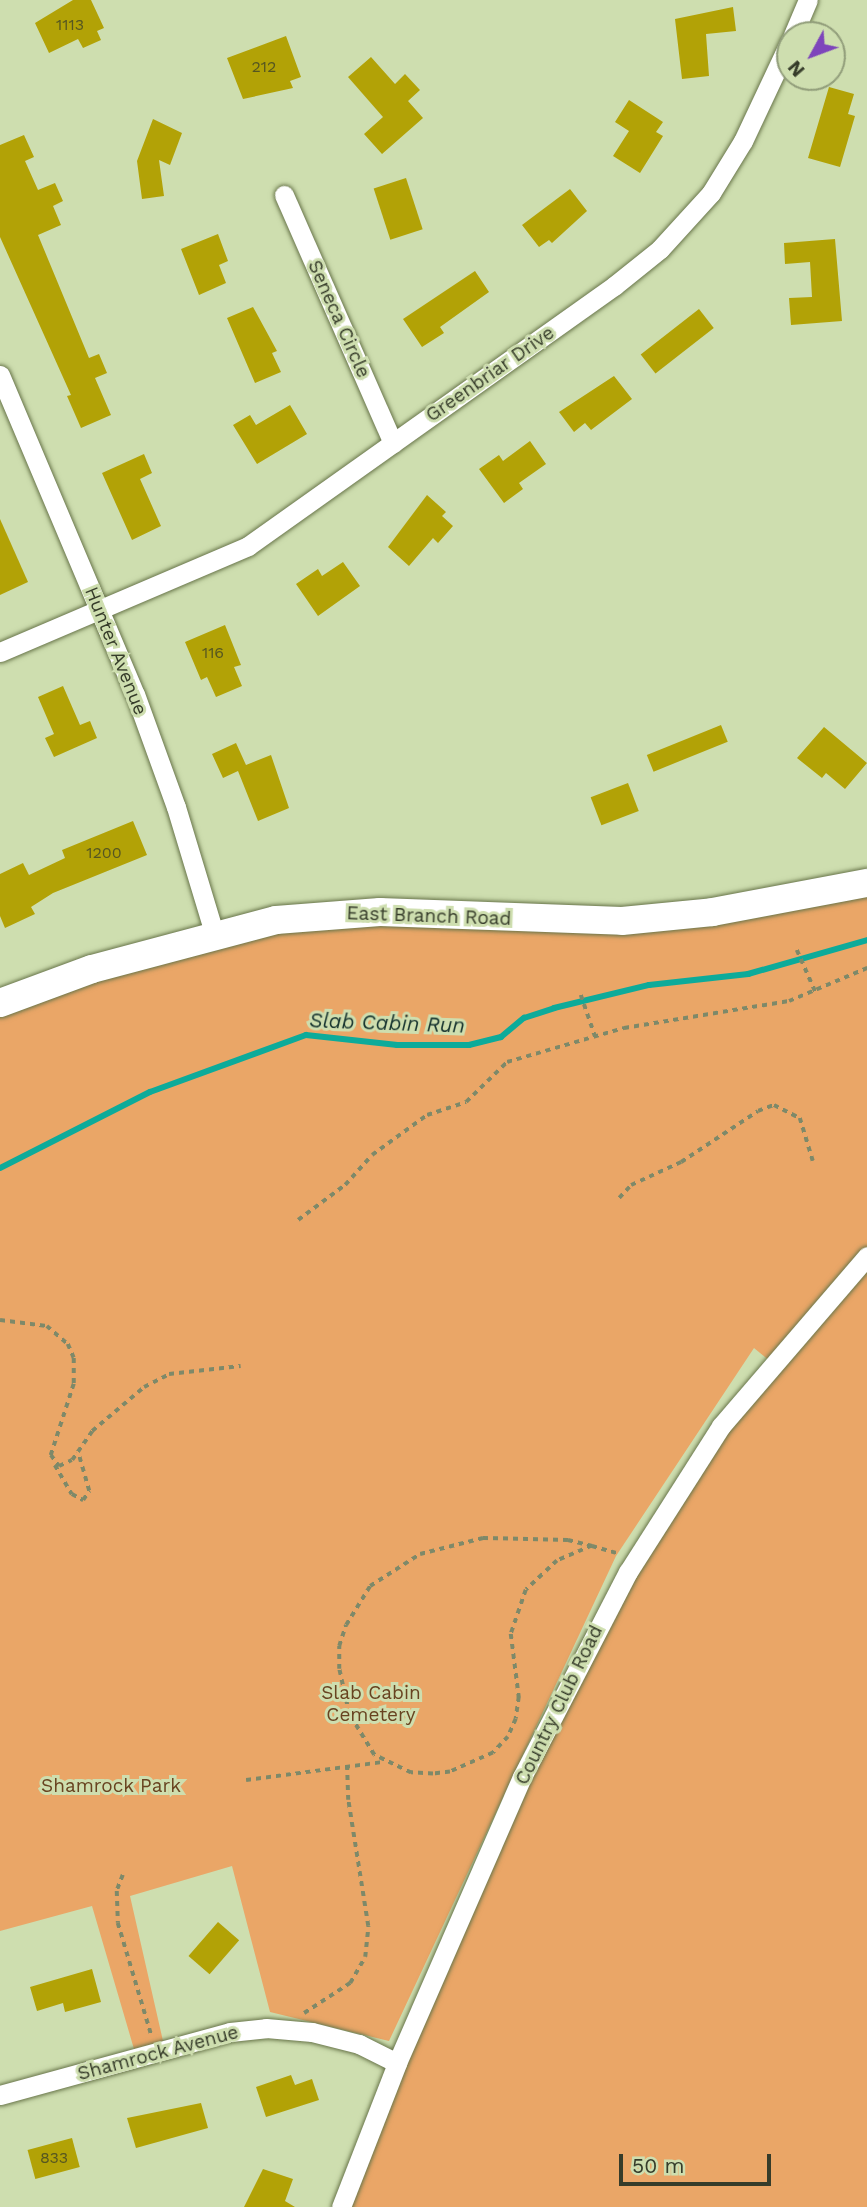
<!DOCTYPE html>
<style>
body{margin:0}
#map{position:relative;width:867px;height:2207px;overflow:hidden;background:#cedeaf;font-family:"Work Sans",sans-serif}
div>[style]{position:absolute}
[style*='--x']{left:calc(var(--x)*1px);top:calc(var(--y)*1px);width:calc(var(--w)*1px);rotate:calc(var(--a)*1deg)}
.green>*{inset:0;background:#eaa667}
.stream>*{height:6px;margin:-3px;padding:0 3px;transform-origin:3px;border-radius:3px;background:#0dab9a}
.building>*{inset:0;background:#b2a206;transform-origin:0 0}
.path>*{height:3.5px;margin-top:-1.75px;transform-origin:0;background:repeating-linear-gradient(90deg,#7e8969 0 5px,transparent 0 10px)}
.roads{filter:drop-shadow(0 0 2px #68754a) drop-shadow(0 0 2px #68754a)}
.street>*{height:19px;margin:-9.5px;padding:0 9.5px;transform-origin:9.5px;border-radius:9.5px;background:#fff}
.secondary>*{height:28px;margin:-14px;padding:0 14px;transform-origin:14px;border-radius:14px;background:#fff}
span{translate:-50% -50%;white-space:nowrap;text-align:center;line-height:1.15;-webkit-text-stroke:6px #cedeaf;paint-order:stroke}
.number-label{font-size:16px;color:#555621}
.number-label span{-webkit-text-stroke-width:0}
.street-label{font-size:19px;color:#363c2a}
.park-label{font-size:19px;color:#684320}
.water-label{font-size:21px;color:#183530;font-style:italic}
.north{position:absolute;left:776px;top:21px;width:70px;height:70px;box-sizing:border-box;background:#cedeaf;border:2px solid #919d7a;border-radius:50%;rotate:229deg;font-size:19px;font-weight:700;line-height:28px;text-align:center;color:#363c2a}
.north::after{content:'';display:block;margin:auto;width:24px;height:32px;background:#7e45bb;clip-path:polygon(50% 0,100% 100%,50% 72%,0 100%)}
.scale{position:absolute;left:619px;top:2154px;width:152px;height:32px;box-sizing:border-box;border:4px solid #363c2a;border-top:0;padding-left:9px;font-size:21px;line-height:24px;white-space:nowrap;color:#363c2a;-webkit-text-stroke:5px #cedeaf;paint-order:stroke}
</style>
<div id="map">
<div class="green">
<i style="clip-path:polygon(867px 883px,867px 2207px,349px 2207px,397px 2063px,628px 1572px,771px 1362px,754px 1348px,616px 1556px,389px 2041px,270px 2012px,232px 1866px,130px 1896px,163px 2041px,134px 2049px,92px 1906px,0 1931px,0 1003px,214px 933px,517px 919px)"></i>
</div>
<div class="stream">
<i style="--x:0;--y:1168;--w:168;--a:-26.9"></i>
<i style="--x:150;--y:1092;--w:166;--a:-20.1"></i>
<i style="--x:306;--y:1035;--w:92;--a:6.3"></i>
<i style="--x:397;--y:1045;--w:72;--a:0"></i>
<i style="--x:469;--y:1045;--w:33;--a:-14"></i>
<i style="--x:501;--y:1037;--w:30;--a:-40"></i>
<i style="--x:524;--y:1018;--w:32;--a:-18"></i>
<i style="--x:554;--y:1008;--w:98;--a:-13.6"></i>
<i style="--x:649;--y:985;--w:100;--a:-6.3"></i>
<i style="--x:748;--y:974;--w:124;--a:-15.9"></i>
</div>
<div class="building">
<i style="clip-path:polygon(73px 0,91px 0,104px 28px,97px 31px,101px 40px,83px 48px,78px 39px,49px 53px,35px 23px)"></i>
<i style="clip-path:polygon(733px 7px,736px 31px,706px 34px,709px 76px,682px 79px,675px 19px)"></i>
<i style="clip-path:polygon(286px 36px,301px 77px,290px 81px,293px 88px,243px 99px,227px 58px)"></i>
<i style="clip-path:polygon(371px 57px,395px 84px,405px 74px,420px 90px,408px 101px,423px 118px,382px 154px,364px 134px,383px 117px,348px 77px)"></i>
<i style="clip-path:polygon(829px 87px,854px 94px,848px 114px,855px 116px,840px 167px,808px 158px)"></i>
<i style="clip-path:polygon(629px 100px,663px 122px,656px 132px,663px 136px,640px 173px,613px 156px,629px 131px,615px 122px)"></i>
<i style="clip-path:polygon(153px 119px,182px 133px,170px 165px,159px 160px,164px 196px,142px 199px,137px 161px)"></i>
<i style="clip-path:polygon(24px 135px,34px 157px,25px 161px,38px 190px,55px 183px,63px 201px,53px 206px,61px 225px,38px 235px,89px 358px,99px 354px,107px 373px,95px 378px,111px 415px,81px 428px,67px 396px,71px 395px,0 237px,0 145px)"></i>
<i style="left:406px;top:178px;width:54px;height:34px;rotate:72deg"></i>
<i style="clip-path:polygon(570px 189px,587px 211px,552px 243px,549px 240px,539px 247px,522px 225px)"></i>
<i style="clip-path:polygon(218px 234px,228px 261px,219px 265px,226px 283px,199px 295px,181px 249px)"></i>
<i style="clip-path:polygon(835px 239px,842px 321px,791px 325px,789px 298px,812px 297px,810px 262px,785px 264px,784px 243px)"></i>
<i style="clip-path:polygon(475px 271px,489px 292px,440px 327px,444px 333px,422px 347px,403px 319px)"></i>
<i style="clip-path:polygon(253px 307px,277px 351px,272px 353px,281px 372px,255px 383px,227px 318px)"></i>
<i style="left:699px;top:309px;width:24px;height:74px;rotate:52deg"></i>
<i style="clip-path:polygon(614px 376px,632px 399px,591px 430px,585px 423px,574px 432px,559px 412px)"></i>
<i style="clip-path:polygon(290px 405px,307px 434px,257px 464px,233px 425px,250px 415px,256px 425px)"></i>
<i style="clip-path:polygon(530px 441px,546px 464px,519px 483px,523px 489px,504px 503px,479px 469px,499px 455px,503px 461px)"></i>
<i style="clip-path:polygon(144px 454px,152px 473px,140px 479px,161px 526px,132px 540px,102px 473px)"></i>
<i style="clip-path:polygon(427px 495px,446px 512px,442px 516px,453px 526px,438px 543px,433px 538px,409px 566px,388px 547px)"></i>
<i style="clip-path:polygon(0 519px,28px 582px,0 595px)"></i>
<i style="clip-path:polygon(343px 562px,360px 586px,318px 616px,296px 584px,318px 569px,322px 576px)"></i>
<i style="clip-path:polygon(225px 625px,241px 665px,234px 667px,242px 686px,216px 697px,207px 677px,201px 680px,185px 642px)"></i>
<i style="clip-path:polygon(63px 686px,80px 725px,90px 721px,97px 738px,54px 757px,45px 738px,54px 734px,38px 697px)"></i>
<i style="left:721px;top:725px;width:18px;height:80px;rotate:68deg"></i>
<i style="clip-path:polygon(824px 727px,867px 763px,845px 789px,826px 773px,822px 778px,797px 758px)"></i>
<i style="clip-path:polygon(236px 743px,246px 765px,271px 755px,289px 808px,258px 821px,238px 771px,223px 778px,212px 754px)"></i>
<i style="left:628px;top:783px;width:30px;height:40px;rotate:69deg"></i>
<i style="clip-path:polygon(133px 821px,147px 855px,53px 893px,31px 907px,35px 914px,5px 928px,0 916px,0 874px,23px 863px,29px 875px,65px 858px,62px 850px)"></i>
<i style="left:218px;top:1922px;width:28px;height:45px;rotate:41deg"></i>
<i style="clip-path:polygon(92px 1969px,101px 2002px,65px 2012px,63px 2003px,37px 2011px,30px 1987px)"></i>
<i style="clip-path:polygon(291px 2075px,295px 2085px,312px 2079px,319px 2100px,266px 2117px,256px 2087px)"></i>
<i style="clip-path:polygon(201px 2103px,208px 2128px,136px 2148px,127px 2118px)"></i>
<i style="left:72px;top:2138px;width:30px;height:46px;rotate:75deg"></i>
<i style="clip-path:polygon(263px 2169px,293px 2179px,285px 2201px,295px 2207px,244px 2207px)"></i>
</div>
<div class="path">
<i style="--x:797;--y:950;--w:47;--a:66.2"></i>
<i style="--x:581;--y:995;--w:43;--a:71.1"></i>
<i style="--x:619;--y:1198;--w:18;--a:-47"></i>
<i style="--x:631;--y:1185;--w:55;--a:-24.7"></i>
<i style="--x:681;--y:1162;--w:92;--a:-33.5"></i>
<i style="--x:758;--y:1111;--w:17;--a:-21"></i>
<i style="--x:774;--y:1105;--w:29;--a:27"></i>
<i style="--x:800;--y:1118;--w:45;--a:73.2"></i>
<i style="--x:298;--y:1220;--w:59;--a:-36.7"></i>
<i style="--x:345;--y:1185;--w:40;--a:-48"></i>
<i style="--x:372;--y:1155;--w:68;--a:-36"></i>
<i style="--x:427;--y:1115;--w:41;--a:-18.4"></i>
<i style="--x:466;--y:1102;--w:57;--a:-44.3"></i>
<i style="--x:507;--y:1062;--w:122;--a:-16.2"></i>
<i style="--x:624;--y:1028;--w:167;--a:-9.3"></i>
<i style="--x:789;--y:1001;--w:85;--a:-22.9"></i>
<i style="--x:0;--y:1320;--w:47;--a:7.3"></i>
<i style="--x:47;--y:1326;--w:28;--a:41"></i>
<i style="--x:68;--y:1344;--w:15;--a:67"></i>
<i style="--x:74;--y:1358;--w:26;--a:90"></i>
<i style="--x:74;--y:1384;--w:75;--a:107.9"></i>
<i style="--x:51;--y:1455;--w:14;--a:54"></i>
<i style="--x:59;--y:1466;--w:14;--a:-25"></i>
<i style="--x:72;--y:1460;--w:35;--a:-55"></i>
<i style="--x:92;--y:1431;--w:68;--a:-40.2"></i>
<i style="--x:144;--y:1387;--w:28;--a:-27"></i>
<i style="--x:169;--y:1374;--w:72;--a:-6.3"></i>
<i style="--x:55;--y:1465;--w:34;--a:60"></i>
<i style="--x:72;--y:1494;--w:13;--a:29"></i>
<i style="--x:83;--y:1500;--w:11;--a:-56"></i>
<i style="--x:89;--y:1491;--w:40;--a:-106"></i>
<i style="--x:592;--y:1546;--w:38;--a:157"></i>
<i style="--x:557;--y:1561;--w:42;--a:136.9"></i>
<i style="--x:526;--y:1590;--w:46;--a:108.8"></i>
<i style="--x:511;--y:1634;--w:64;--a:82.8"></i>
<i style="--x:519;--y:1697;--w:22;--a:98"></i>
<i style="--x:516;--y:1719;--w:20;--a:114"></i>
<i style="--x:508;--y:1737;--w:22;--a:133"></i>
<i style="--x:493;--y:1753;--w:47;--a:156.2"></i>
<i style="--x:450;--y:1772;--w:17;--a:173"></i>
<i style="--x:433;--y:1774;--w:22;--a:-177"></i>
<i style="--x:411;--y:1773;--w:41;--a:-154.1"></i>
<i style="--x:374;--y:1755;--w:48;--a:-121.4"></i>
<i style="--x:349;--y:1714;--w:46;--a:-102.5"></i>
<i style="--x:339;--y:1669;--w:23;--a:-90"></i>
<i style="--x:339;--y:1646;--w:22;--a:-72"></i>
<i style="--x:346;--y:1625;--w:46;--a:-58.4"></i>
<i style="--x:370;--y:1586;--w:59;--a:-32.6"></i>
<i style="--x:420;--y:1554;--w:65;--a:-14.3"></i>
<i style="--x:483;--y:1538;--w:85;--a:1.3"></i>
<i style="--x:568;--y:1540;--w:25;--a:14"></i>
<i style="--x:592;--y:1546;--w:26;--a:16"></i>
<i style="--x:246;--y:1780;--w:137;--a:-7.5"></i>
<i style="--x:123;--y:1875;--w:17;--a:111"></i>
<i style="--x:117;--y:1891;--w:32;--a:88"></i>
<i style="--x:118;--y:1923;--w:116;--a:73.4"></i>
<i style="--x:304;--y:2013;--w:55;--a:-33.1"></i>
<i style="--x:350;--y:1983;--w:30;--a:-60"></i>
<i style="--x:365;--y:1957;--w:31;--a:-84"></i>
<i style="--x:368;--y:1926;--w:128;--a:-99"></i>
<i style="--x:348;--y:1800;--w:34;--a:-92"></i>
</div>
<div class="roads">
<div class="street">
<i style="--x:793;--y:35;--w:38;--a:-67"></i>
<i style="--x:284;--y:195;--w:271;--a:66.3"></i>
<i style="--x:0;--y:375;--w:346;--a:67.1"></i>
<i style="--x:135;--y:694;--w:120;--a:70.1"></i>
<i style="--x:176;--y:807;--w:132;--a:73.2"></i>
<i style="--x:0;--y:652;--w:270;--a:-23.1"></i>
<i style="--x:248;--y:546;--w:449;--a:-35.4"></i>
<i style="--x:614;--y:286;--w:59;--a:-38.8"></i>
<i style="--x:660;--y:249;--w:76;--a:-47.7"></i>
<i style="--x:711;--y:193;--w:61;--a:-58.4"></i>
<i style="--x:743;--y:141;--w:110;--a:-64.8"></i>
<i style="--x:0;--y:2095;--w:238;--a:-15.3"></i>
<i style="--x:230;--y:2032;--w:36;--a:-6"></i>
<i style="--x:266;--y:2028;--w:46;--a:5"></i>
<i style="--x:312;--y:2032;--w:49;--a:14.3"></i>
<i style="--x:359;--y:2044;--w:42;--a:26.6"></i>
<i style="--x:341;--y:2207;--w:155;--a:-68.7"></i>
<i style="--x:397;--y:2063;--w:312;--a:-66.4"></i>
<i style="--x:522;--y:1777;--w:231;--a:-62.7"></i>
<i style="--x:628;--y:1572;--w:173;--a:-57.5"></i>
<i style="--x:721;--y:1426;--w:224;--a:-49.3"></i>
</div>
<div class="secondary">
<i style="--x:0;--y:1003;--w:98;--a:-20.3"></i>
<i style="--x:92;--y:969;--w:190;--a:-14.9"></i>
<i style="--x:276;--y:920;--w:104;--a:-4.4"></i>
<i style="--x:380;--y:912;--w:242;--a:2.1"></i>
<i style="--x:622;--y:921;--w:91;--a:-5.6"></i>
<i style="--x:713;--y:912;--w:157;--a:-10.7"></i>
</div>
</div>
<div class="number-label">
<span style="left:70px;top:25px">1113</span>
<span style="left:264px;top:67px">212</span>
<span style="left:213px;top:653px">116</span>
<span style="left:104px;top:853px">1200</span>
<span style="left:54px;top:2158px">833</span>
</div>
<div class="street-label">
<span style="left:339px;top:319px;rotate:66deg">Seneca Circle</span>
<span style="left:490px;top:374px;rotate:-35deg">Greenbriar Drive</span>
<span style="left:116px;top:651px;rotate:68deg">Hunter Avenue</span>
<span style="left:429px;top:916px;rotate:2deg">East Branch Road</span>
<span style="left:559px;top:1705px;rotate:-64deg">Country Club Road</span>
<span style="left:158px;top:2053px;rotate:-15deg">Shamrock Avenue</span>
</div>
<div class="park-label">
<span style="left:371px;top:1704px">Slab Cabin<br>Cemetery</span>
<span style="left:111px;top:1786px">Shamrock Park</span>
</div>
<div class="water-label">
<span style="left:387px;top:1023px;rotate:2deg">Slab Cabin Run</span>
</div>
<div class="north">N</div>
<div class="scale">50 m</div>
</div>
